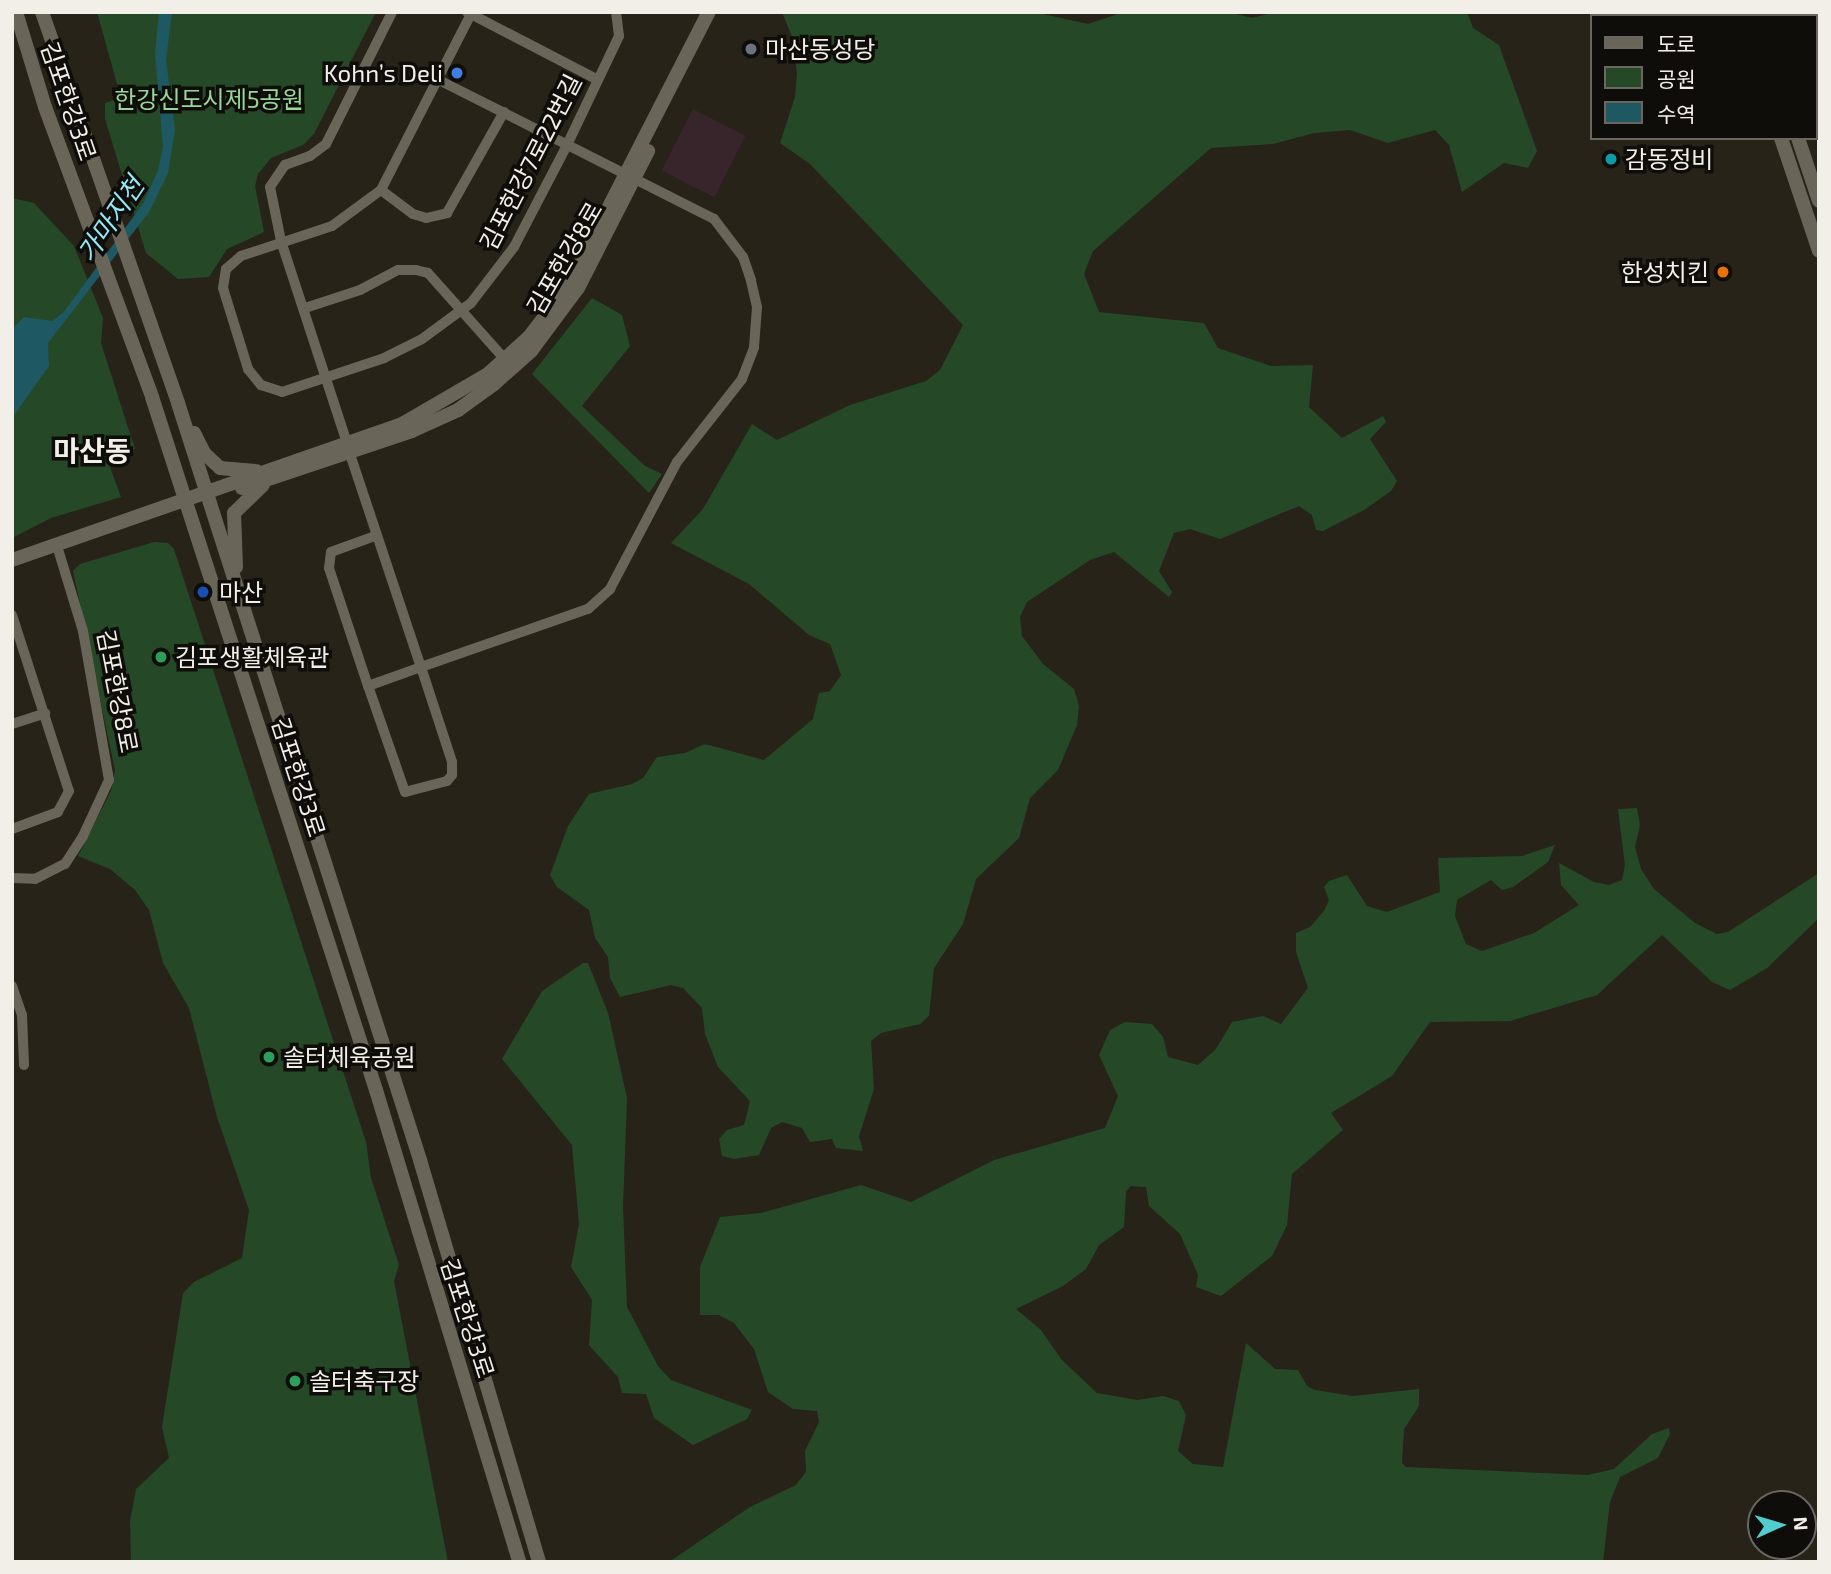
<!DOCTYPE html>
<meta charset="utf-8">
<style>
body{margin:0}
#map{position:relative;width:1831px;height:1574px;overflow:hidden;background:#272319;font-family:"Exo 2","Noto Sans KR",sans-serif}
div>[style]{position:absolute}
[style*='--x']{left:calc(var(--x)*1px);top:calc(var(--y)*1px);width:calc(var(--w)*1px);rotate:calc(var(--a)*1deg)}
.commercial>*{inset:0;background:#37252b;transform-origin:0 0}
.green>*{inset:0;background:#254927}
.water>*{inset:0;background:#1e5963}
.minor>*{height:10px;margin:-5px;padding:0 5px;transform-origin:5px;border-radius:5px;background:#696559}
.tertiary>*{height:14px;margin:-7px;padding:0 7px;transform-origin:7px;border-radius:7px;background:#696559}
.dots>*{width:19px;height:19px;translate:-50% -50%;box-sizing:border-box;border:4px solid #0f0d09;border-radius:50%}
span{translate:-50% -50%;white-space:nowrap;text-align:center;line-height:1.15;-webkit-text-stroke:7px #0f0d09;paint-order:stroke}
.poi-label{font-size:24px;color:#f2efe9}
.left{translate:0 -50%;text-align:left}
.right{translate:-100% -50%;text-align:right}
.park-label{font-size:24px;color:#98d799}
.street-label{font-size:24px;color:#f2efe9}
.water-label{font-size:26px;color:#93e9f8;font-style:italic}
.quarter-label{font-size:28px;color:#f2efe9;font-weight:700}
.frame{position:absolute;inset:0;border:14px solid #f2efe9;pointer-events:none}
.legend{position:absolute;left:1590px;top:14px;width:228px;height:126px;box-sizing:border-box;background:#0f0d09;border:2px solid #6a6763;margin:0;padding:9px 12px;list-style:none;font-size:21px;color:#f2efe9}
.legend li{display:flex;align-items:center;gap:14px;height:35px}
.legend b{width:35px;border:2px solid #6a6763}
.north{position:absolute;left:1747px;top:1490px;width:70px;height:70px;box-sizing:border-box;background:#0f0d09;border:2px solid #6a6763;border-radius:50%;rotate:86deg;font-size:19px;font-weight:700;line-height:28px;text-align:center;color:#f2efe9}
.north::after{content:'';display:block;margin:auto;width:24px;height:32px;background:#52cdcd;clip-path:polygon(50% 0,100% 100%,50% 72%,0 100%)}
</style>
<div id="map">
<div class="commercial">
<i style="left:693px;top:109px;width:59px;height:69px;rotate:27deg"></i>
</div>
<div class="green">
<i style="clip-path:polygon(97px 12px,376px 12px,314px 134px,303px 145px,271px 158px,258px 174px,255px 186px,264px 232px,227px 249px,209px 277px,178px 279px,146px 253px,105px 119px,105px 103px,121px 98px)"></i>
<i style="clip-path:polygon(782px 12px,1034px 12px,1088px 24px,1124px 12px,1228px 12px,1252px 18px,1275px 12px,1467px 12px,1473px 28px,1499px 45px,1537px 151px,1528px 168px,1504px 163px,1462px 192px,1449px 145px,1435px 130px,1388px 143px,1350px 130px,1314px 133px,1273px 144px,1211px 148px,1093px 251px,1084px 274px,1099px 312px,1204px 323px,1218px 348px,1271px 366px,1313px 365px,1309px 407px,1342px 438px,1383px 416px,1386px 422px,1370px 439px,1397px 481px,1391px 491px,1364px 510px,1323px 531px,1316px 530px,1312px 515px,1299px 506px,1220px 539px,1190px 529px,1174px 533px,1159px 571px,1172px 592px,1169px 597px,1114px 552px,1090px 560px,1027px 602px,1020px 617px,1022px 636px,1043px 664px,1074px 689px,1079px 706px,1077px 725px,1058px 770px,1030px 798px,1019px 838px,976px 879px,963px 924px,934px 968px,929px 1016px,920px 1024px,881px 1033px,871px 1041px,874px 1089px,859px 1136px,863px 1151px,836px 1148px,832px 1139px,810px 1142px,802px 1128px,782px 1122px,771px 1128px,759px 1155px,734px 1159px,722px 1156px,719px 1139px,727px 1130px,744px 1125px,750px 1101px,718px 1067px,705px 1034px,702px 1008px,683px 988px,671px 985px,620px 997px,610px 978px,608px 957px,595px 938px,589px 910px,557px 887px,550px 875px,568px 826px,589px 794px,632px 784px,643px 778px,657px 757px,685px 753px,705px 744px,764px 760px,813px 719px,819px 693px,830px 691px,841px 675px,830px 644px,809px 635px,749px 584px,671px 543px,703px 509px,752px 424px,777px 440px,850px 405px,926px 381px,940px 370px,963px 325px,810px 164px,780px 143px,795px 97px,797px 74px,793px 39px)"></i>
<i style="clip-path:polygon(12px 198px,34px 203px,74px 246px,103px 318px,101px 343px,135px 449px,107px 459px,121px 497px,51px 518px,12px 538px)"></i>
<i style="clip-path:polygon(592px 298px,622px 315px,630px 346px,582px 406px,645px 466px,662px 474px,649px 493px,532px 374px)"></i>
<i style="clip-path:polygon(154px 542px,168px 543px,174px 549px,366px 1142px,371px 1178px,399px 1265px,394px 1281px,448px 1562px,131px 1562px,130px 1521px,136px 1489px,169px 1458px,162px 1427px,183px 1293px,194px 1282px,242px 1258px,249px 1210px,217px 1117px,189px 1008px,163px 963px,149px 910px,135px 890px,110px 869px,78px 856px,111px 791px,115px 770px,73px 571px,80px 564px)"></i>
<i style="clip-path:polygon(1637px 808px,1640px 825px,1635px 847px,1641px 869px,1654px 889px,1695px 923px,1717px 934px,1728px 932px,1819px 873px,1819px 918px,1767px 968px,1730px 990px,1712px 982px,1662px 935px,1597px 995px,1510px 1021px,1430px 1022px,1392px 1076px,1331px 1113px,1343px 1130px,1292px 1174px,1287px 1225px,1272px 1256px,1221px 1296px,1196px 1287px,1198px 1275px,1180px 1234px,1149px 1206px,1146px 1187px,1131px 1186px,1126px 1191px,1124px 1227px,1099px 1245px,1086px 1269px,1063px 1286px,1016px 1309px,1041px 1330px,1061px 1359px,1097px 1393px,1137px 1400px,1163px 1396px,1179px 1401px,1186px 1415px,1178px 1451px,1193px 1464px,1223px 1467px,1246px 1343px,1275px 1369px,1298px 1370px,1307px 1386px,1315px 1390px,1353px 1396px,1419px 1389px,1419px 1406px,1404px 1429px,1402px 1463px,1406px 1467px,1588px 1475px,1614px 1469px,1652px 1434px,1669px 1428px,1670px 1434px,1658px 1458px,1620px 1477px,1610px 1502px,1603px 1562px,669px 1562px,750px 1507px,796px 1485px,806px 1472px,805px 1451px,819px 1422px,817px 1411px,793px 1409px,768px 1392px,754px 1349px,734px 1323px,719px 1315px,700px 1315px,700px 1267px,720px 1217px,761px 1213px,861px 1185px,911px 1202px,994px 1160px,1105px 1128px,1118px 1096px,1099px 1055px,1110px 1030px,1125px 1022px,1152px 1024px,1163px 1037px,1168px 1057px,1198px 1065px,1216px 1049px,1232px 1022px,1263px 1016px,1281px 1024px,1308px 988px,1296px 952px,1296px 933px,1310px 927px,1324px 911px,1329px 900px,1324px 887px,1329px 881px,1347px 875px,1367px 906px,1387px 912px,1440px 892px,1438px 858px,1522px 856px,1555px 845px,1548px 862px,1513px 887px,1502px 890px,1491px 880px,1457px 900px,1455px 916px,1466px 944px,1482px 951px,1534px 933px,1579px 905px,1561px 885px,1559px 863px,1594px 882px,1609px 885px,1622px 880px,1625px 865px,1618px 809px)"></i>
<i style="clip-path:polygon(583px 963px,588px 963px,608px 1013px,627px 1098px,623px 1207px,627px 1307px,658px 1366px,671px 1380px,752px 1410px,747px 1419px,693px 1445px,654px 1418px,646px 1394px,622px 1393px,618px 1377px,589px 1345px,592px 1300px,571px 1267px,579px 1224px,572px 1145px,502px 1059px,542px 991px)"></i>
</div>
<div class="water">
<i style="clip-path:polygon(159px 12px,172px 12px,166px 60px,175px 130px,168px 173px,149px 212px,48px 343px,49px 366px,12px 418px,12px 329px,24px 317px,52px 321px,64px 312px,144px 202px,158px 170px,163px 147px,155px 53px)"></i>
</div>
<div class="minor">
<i style="--x:467;--y:12;--w:145;--a:27.4"></i>
<i style="--x:472;--y:12;--w:200;--a:117.1"></i>
<i style="--x:381;--y:190;--w:61;--a:143.7"></i>
<i style="--x:332;--y:226;--w:96;--a:161.8"></i>
<i style="--x:241;--y:256;--w:20;--a:139"></i>
<i style="--x:226;--y:269;--w:19;--a:99"></i>
<i style="--x:223;--y:288;--w:85;--a:72.8"></i>
<i style="--x:248;--y:369;--w:21;--a:51"></i>
<i style="--x:261;--y:385;--w:22;--a:18"></i>
<i style="--x:282;--y:392;--w:108;--a:-18.4"></i>
<i style="--x:384;--y:358;--w:42;--a:-26.6"></i>
<i style="--x:422;--y:339;--w:61;--a:-36.3"></i>
<i style="--x:471;--y:303;--w:71;--a:-52.5"></i>
<i style="--x:514;--y:247;--w:115;--a:-62.5"></i>
<i style="--x:567;--y:145;--w:121;--a:-64.5"></i>
<i style="--x:619;--y:36;--w:24;--a:-97"></i>
<i style="--x:381;--y:190;--w:40;--a:37"></i>
<i style="--x:413;--y:214;--w:14;--a:17"></i>
<i style="--x:426;--y:218;--w:22;--a:-13"></i>
<i style="--x:447;--y:213;--w:116;--a:-60.6"></i>
<i style="--x:305;--y:308;--w:58;--a:-18.1"></i>
<i style="--x:360;--y:290;--w:43;--a:-27.8"></i>
<i style="--x:398;--y:270;--w:18;--a:0"></i>
<i style="--x:416;--y:270;--w:12;--a:14"></i>
<i style="--x:428;--y:273;--w:122;--a:48.3"></i>
<i style="--x:347;--y:443;--w:213;--a:-108.1"></i>
<i style="--x:281;--y:241;--w:55;--a:-101.5"></i>
<i style="--x:270;--y:187;--w:27;--a:-56"></i>
<i style="--x:285;--y:165;--w:27;--a:-20"></i>
<i style="--x:310;--y:156;--w:20;--a:-37"></i>
<i style="--x:326;--y:144;--w:148;--a:-63.4"></i>
<i style="--x:350;--y:454;--w:225;--a:71.6"></i>
<i style="--x:421;--y:667;--w:177;--a:-19.2"></i>
<i style="--x:588;--y:609;--w:30;--a:-42"></i>
<i style="--x:610;--y:589;--w:144;--a:-62.2"></i>
<i style="--x:677;--y:462;--w:105;--a:-51.9"></i>
<i style="--x:742;--y:379;--w:34;--a:-69"></i>
<i style="--x:754;--y:347;--w:40;--a:-85.7"></i>
<i style="--x:757;--y:307;--w:28;--a:-103"></i>
<i style="--x:751;--y:280;--w:24;--a:-109"></i>
<i style="--x:743;--y:257;--w:48;--a:-127.3"></i>
<i style="--x:714;--y:219;--w:308;--a:-153.2"></i>
<i style="--x:12;--y:615;--w:185;--a:72.1"></i>
<i style="--x:69;--y:791;--w:24;--a:118"></i>
<i style="--x:58;--y:812;--w:49;--a:159.7"></i>
<i style="--x:368;--y:686;--w:56;--a:-19.7"></i>
<i style="--x:421;--y:667;--w:100;--a:71.9"></i>
<i style="--x:452;--y:762;--w:13;--a:90"></i>
<i style="--x:452;--y:775;--w:8;--a:130"></i>
<i style="--x:447;--y:781;--w:43;--a:165.3"></i>
<i style="--x:405;--y:792;--w:112;--a:-109.2"></i>
<i style="--x:368;--y:686;--w:124;--a:-108.3"></i>
<i style="--x:329;--y:568;--w:16;--a:-83"></i>
<i style="--x:331;--y:552;--w:47;--a:-20"></i>
<i style="--x:12;--y:724;--w:35;--a:-18"></i>
<i style="--x:12;--y:878;--w:23;--a:2"></i>
<i style="--x:35;--y:879;--w:34;--a:-27"></i>
<i style="--x:65;--y:864;--w:33;--a:-57"></i>
<i style="--x:83;--y:836;--w:62;--a:-65.1"></i>
<i style="--x:109;--y:780;--w:151;--a:-99.9"></i>
<i style="--x:83;--y:631;--w:89;--a:-107"></i>
<i style="--x:12;--y:986;--w:31;--a:71"></i>
<i style="--x:22;--y:1015;--w:50;--a:87.7"></i>
</div>
<div class="tertiary">
<i style="--x:16;--y:12;--w:99;--a:73"></i>
<i style="--x:45;--y:107;--w:309;--a:69.7"></i>
<i style="--x:152;--y:397;--w:728;--a:72.09"></i>
<i style="--x:376;--y:1090;--w:493;--a:73.1"></i>
<i style="--x:42;--y:12;--w:414;--a:70.8"></i>
<i style="--x:178;--y:403;--w:795;--a:72.27"></i>
<i style="--x:420;--y:1160;--w:419;--a:73.5"></i>
<i style="--x:1738;--y:12;--w:4;--a:76"></i>
<i style="--x:1755;--y:12;--w:4;--a:76"></i>
<i style="--x:1781;--y:138;--w:119;--a:71.4"></i>
<i style="--x:1798;--y:138;--w:66;--a:71.6"></i>
<i style="--x:194;--y:433;--w:22;--a:63"></i>
<i style="--x:204;--y:453;--w:22;--a:43"></i>
<i style="--x:220;--y:468;--w:37;--a:5"></i>
<i style="--x:242;--y:488;--w:179;--a:-18.5"></i>
<i style="--x:412;--y:431;--w:51;--a:-24.5"></i>
<i style="--x:458;--y:410;--w:44;--a:-35.8"></i>
<i style="--x:494;--y:384;--w:50;--a:-41.7"></i>
<i style="--x:531;--y:351;--w:79;--a:-53.3"></i>
<i style="--x:578;--y:288;--w:154;--a:-62.9"></i>
<i style="--x:12;--y:560;--w:413;--a:-19.2"></i>
<i style="--x:402;--y:424;--w:99;--a:-30.2"></i>
<i style="--x:488;--y:374;--w:55;--a:-42.1"></i>
<i style="--x:529;--y:337;--w:66;--a:-52.4"></i>
<i style="--x:569;--y:285;--w:307;--a:-62.9"></i>
<i style="--x:236;--y:567;--w:54;--a:-92.1"></i>
<i style="--x:234;--y:513;--w:40;--a:-44"></i>
</div>
<div class="dots">
<i style="left:751px;top:49px;background:#6b7280"></i>
<i style="left:457px;top:73px;background:#3f7fe0"></i>
<i style="left:1611px;top:159px;background:#0f9aa8"></i>
<i style="left:1723px;top:272px;background:#e8710a"></i>
<i style="left:203px;top:592px;background:#1a4fb4"></i>
<i style="left:161px;top:657px;background:#2e9e5b"></i>
<i style="left:269px;top:1057px;background:#2e9e5b"></i>
<i style="left:295px;top:1381px;background:#2e9e5b"></i>
</div>
<div class="poi-label">
<span class="left" style="left:765px;top:49px">마산동성당</span>
<span class="right" style="left:443px;top:73px">Kohn’s Deli</span>
<span class="left" style="left:1625px;top:159px">감동정비</span>
<span class="right" style="left:1709px;top:272px">한성치킨</span>
<span class="left" style="left:219px;top:592px">마산</span>
<span class="left" style="left:175px;top:657px">김포생활체육관</span>
<span class="left" style="left:283px;top:1057px">솔터체육공원</span>
<span class="left" style="left:309px;top:1381px">솔터축구장</span>
</div>
<div class="park-label">
<span style="left:209px;top:99px">한강신도시제5공원</span>
</div>
<div class="street-label">
<span style="left:69px;top:101px;rotate:71deg">김포한강3로</span>
<span style="left:530px;top:162px;rotate:-63deg">김포한강7로22번길</span>
<span style="left:564px;top:258px;rotate:-60deg">김포한강8로</span>
<span style="left:118px;top:691px;rotate:79deg">김포한강8로</span>
<span style="left:299px;top:777px;rotate:72deg">김포한강3로</span>
<span style="left:468px;top:1318px;rotate:72deg">김포한강3로</span>
</div>
<div class="water-label">
<span style="left:110px;top:219px;rotate:-56deg">가마지천</span>
</div>
<div class="quarter-label">
<span style="left:92px;top:450px">마산동</span>
</div>
<div class="frame"></div>
<ul class="legend">
<li><b style="height:9px;background:#696559"></b>도로</li>
<li><b style="height:19px;background:#254927"></b>공원</li>
<li><b style="height:19px;background:#1e5963"></b>수역</li>
</ul>
<div class="north">N</div>
</div>
